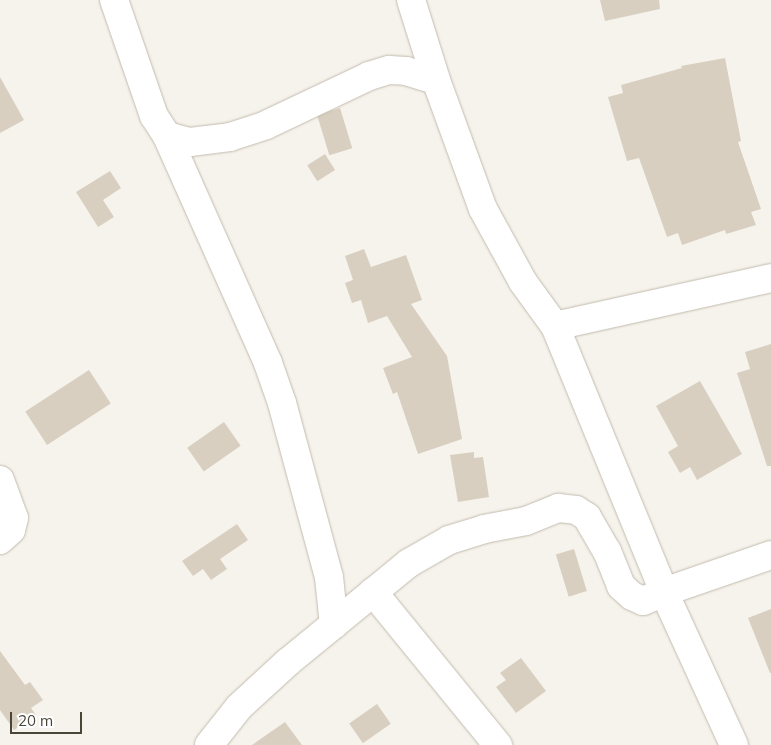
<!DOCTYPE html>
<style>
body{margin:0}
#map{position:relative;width:771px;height:745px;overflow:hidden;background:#f6f3ec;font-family:Mulish,sans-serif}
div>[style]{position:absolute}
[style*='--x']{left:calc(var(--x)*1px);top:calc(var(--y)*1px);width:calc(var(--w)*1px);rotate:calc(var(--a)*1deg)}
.building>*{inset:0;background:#d8cfc1;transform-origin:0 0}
.roads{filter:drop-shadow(0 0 1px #c2bbae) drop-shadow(0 0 1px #c2bbae)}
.minor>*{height:28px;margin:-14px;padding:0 14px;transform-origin:14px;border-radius:14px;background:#fff}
span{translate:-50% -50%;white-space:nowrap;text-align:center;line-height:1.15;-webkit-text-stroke:4.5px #fff;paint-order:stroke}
.scale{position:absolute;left:10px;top:712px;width:72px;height:22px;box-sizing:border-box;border:2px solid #4b4439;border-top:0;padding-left:6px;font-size:15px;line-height:18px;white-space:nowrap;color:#4b4439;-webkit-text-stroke:4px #fff;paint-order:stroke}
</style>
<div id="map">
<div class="building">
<i style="clip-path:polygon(600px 0,659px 0,660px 9px,605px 21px)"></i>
<i style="clip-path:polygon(725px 58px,741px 141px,738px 142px,761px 209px,751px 212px,756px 225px,726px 234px,725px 230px,682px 245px,678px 233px,667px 237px,639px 158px,627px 161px,608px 97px,623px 93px,621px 85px,682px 68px,681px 66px)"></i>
<i style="clip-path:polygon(0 77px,24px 120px,0 133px)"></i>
<i style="left:340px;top:108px;width:42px;height:24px;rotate:73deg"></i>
<i style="left:325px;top:154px;width:19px;height:21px;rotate:58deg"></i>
<i style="clip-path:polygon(110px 171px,121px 188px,103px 200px,114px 217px,98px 227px,76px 192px)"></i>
<i style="clip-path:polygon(364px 249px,371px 267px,406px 255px,422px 300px,411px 304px,447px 356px,462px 439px,418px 454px,397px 392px,393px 394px,383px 368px,412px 357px,387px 316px,368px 323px,361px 300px,352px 303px,345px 283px,353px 280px,345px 256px)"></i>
<i style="clip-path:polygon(771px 344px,771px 466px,767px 466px,737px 373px,750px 369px,745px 352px)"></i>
<i style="left:89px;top:370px;width:40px;height:76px;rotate:57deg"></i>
<i style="clip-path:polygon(700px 381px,742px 454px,697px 480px,690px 467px,680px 473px,668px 452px,678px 446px,656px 406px)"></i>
<i style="left:224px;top:422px;width:29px;height:45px;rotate:55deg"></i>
<i style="clip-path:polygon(474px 452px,474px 458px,483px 457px,489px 497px,458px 502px,450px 455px)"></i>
<i style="clip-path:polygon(237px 524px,248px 540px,220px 559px,227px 569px,211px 580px,203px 569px,193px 576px,182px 561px)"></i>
<i style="left:574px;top:549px;width:44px;height:19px;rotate:73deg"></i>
<i style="clip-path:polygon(771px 609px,771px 673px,770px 673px,748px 618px)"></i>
<i style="clip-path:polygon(0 651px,25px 685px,30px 682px,43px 700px,31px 708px,36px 715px,14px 730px,0 710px)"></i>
<i style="clip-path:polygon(521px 658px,546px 691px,516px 713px,496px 687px,506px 680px,500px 673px)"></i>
<i style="left:377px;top:704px;width:24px;height:34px;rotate:55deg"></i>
<i style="clip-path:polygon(285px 722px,302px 745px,252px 745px)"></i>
</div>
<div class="roads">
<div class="minor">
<i style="--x:114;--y:0;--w:123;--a:71"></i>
<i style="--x:154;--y:116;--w:24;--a:57"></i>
<i style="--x:167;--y:136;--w:24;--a:15"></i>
<i style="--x:190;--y:142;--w:40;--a:-7.1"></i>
<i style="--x:230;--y:137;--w:38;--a:-18"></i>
<i style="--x:266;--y:125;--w:114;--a:-25.4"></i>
<i style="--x:369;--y:76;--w:21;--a:-17"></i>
<i style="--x:389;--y:70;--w:17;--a:3"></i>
<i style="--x:406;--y:71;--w:31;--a:17"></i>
<i style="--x:411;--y:0;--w:84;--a:72.6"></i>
<i style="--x:436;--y:80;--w:137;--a:70"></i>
<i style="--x:483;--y:209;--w:83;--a:61.3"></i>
<i style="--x:523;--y:282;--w:54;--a:54"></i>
<i style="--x:555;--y:326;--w:287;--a:67.7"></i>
<i style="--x:664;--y:592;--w:168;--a:65.4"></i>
<i style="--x:167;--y:136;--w:248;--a:66"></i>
<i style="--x:268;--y:363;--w:42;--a:70.7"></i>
<i style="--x:282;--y:403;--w:180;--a:74.9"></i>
<i style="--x:329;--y:577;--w:48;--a:84.1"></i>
<i style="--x:555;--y:326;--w:221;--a:-12.5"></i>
<i style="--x:0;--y:480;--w:40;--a:69.8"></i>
<i style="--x:14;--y:518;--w:12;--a:104"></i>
<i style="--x:11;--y:530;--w:15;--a:138"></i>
<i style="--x:373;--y:592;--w:198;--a:50.8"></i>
<i style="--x:209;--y:745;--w:48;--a:-51.7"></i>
<i style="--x:239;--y:707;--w:67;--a:-42.6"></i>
<i style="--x:288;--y:662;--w:156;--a:-39.3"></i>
<i style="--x:409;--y:563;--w:46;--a:-29.9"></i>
<i style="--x:449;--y:540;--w:37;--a:-17"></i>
<i style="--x:484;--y:529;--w:43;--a:-10.8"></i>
<i style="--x:526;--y:521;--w:35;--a:-22"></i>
<i style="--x:558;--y:508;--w:18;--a:6"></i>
<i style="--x:576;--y:510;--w:13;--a:32"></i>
<i style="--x:587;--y:517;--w:39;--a:60"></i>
<i style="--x:607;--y:551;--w:38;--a:68"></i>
<i style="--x:621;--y:586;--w:15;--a:42"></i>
<i style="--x:632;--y:596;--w:12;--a:24"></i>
<i style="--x:643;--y:601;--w:23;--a:-23"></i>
<i style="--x:664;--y:592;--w:113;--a:-19.1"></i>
</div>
</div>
<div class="scale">20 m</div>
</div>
